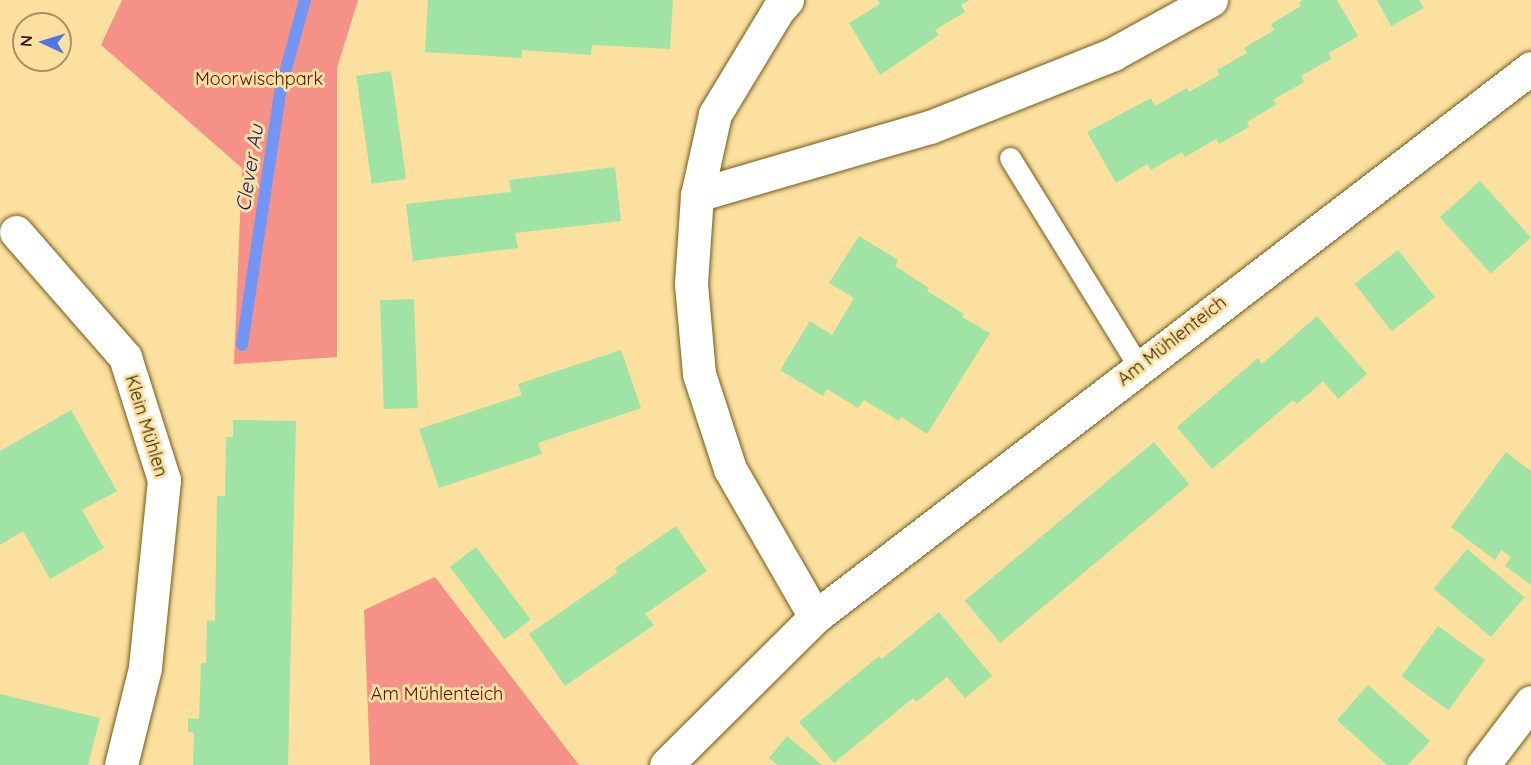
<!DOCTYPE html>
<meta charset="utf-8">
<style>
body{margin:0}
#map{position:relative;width:1531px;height:765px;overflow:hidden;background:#fce0a0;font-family:Quicksand,sans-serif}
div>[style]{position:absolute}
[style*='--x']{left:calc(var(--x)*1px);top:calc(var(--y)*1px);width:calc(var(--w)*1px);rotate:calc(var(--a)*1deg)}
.green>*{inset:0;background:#f59187}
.stream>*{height:12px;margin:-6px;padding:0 6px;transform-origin:6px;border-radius:6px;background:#7196f6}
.building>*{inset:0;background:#9fe3a5;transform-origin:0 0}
.roads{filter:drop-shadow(0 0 2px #745b1a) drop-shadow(0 0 2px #745b1a)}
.lane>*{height:21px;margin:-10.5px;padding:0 10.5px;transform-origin:10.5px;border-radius:10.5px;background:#fff}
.street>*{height:33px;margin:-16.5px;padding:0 16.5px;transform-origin:16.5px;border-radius:16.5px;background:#fff}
span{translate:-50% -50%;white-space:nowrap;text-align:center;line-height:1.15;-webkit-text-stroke:6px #fce0a0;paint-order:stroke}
.park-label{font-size:18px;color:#570c0c}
.street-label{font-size:18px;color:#271d03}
.water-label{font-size:20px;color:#0b1786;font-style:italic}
.north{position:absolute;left:12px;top:12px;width:60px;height:60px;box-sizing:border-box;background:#fce0a0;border:2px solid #a79261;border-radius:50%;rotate:274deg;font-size:16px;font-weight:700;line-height:24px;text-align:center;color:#271d03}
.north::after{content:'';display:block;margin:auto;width:21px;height:27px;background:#4e76e9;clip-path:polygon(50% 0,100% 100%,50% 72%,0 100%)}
</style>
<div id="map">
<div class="green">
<i style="clip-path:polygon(122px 0,358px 0,337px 68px,337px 357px,234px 364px,242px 168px,101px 45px)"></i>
<i style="clip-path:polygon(435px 577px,579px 765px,370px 765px,364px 610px)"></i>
</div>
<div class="stream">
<i style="--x:242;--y:345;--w:261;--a:-81.4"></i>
<i style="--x:281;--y:87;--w:90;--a:-74.6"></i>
</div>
<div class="building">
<i style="clip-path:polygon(428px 0,673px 0,670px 49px,592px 45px,591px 55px,522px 50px,522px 58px,425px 52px)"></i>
<i style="clip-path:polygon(877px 0,970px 0,961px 5px,965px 12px,935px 30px,939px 35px,880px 75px,849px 23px,880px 4px)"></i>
<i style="clip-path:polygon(1303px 0,1337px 0,1358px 36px,1329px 53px,1331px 59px,1301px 76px,1304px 82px,1273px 100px,1277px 104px,1247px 122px,1249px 127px,1219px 144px,1216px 139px,1185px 157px,1182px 152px,1151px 170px,1147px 164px,1116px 183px,1087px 132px,1151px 98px,1155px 106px,1187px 88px,1189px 92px,1219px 75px,1217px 70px,1247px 53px,1244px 48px,1274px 30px,1271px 24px,1301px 6px,1299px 2px)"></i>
<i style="clip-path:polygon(1377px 0,1419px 0,1424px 8px,1391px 26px)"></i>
<i style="left:391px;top:71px;width:109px;height:35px;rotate:82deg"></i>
<i style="clip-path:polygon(615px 167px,621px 221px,515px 233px,518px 248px,413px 261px,406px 204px,511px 192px,509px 180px)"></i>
<i style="left:1480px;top:181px;width:76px;height:54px;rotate:48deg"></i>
<i style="clip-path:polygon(859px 236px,898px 260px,895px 266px,929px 288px,927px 291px,964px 314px,962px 317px,990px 333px,927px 434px,901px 417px,899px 421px,864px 400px,858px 408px,827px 389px,823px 396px,780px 370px,810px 321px,832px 335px,854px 298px,829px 283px)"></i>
<i style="left:1398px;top:250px;width:60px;height:55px;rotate:52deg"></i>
<i style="left:414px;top:299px;width:109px;height:34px;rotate:88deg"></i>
<i style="clip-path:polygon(1317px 316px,1367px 374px,1338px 399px,1323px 381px,1297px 404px,1293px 400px,1212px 469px,1177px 427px,1258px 358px,1262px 364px)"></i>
<i style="clip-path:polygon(621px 350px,641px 408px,538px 443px,542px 454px,439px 488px,419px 429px,522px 395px,518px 384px)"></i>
<i style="clip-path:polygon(71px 410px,117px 491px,82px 510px,104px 548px,50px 579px,23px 531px,0 545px,0 451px)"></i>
<i style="clip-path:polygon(233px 420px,296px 421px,288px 765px,193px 765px,194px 733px,188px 732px,188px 718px,199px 719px,201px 663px,206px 663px,207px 620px,215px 621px,217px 496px,225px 496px,226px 437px,233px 437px)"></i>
<i style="left:1154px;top:442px;width:55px;height:247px;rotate:50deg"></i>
<i style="clip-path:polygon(1506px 452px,1531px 471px,1531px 585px,1505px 566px,1511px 557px,1501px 550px,1495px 560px,1451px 527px)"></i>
<i style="clip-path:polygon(676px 526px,707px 571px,645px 614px,654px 625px,565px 686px,529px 634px,617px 573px,615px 568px)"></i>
<i style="left:476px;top:547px;width:91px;height:33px;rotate:53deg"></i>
<i style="left:1467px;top:549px;width:75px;height:52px;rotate:40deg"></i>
<i style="clip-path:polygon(939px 612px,992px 676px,965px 698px,947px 677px,916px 702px,913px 698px,834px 763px,799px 722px,879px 656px,882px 659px)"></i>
<i style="left:1438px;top:626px;width:58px;height:62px;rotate:36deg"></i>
<i style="clip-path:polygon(1368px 685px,1430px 741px,1408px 765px,1387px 765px,1337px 720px)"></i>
<i style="clip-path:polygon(0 694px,100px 718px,88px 765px,0 765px)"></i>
<i style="clip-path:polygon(787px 736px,822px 765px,778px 765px,769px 758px)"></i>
</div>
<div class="roads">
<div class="lane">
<i style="--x:1010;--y:158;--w:246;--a:58.3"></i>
</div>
<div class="street">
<i style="--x:787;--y:0;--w:13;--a:132"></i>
<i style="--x:778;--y:10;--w:122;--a:121.2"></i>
<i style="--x:715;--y:114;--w:83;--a:102.5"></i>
<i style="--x:697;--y:195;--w:89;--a:93.9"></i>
<i style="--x:691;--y:284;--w:90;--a:84.9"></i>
<i style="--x:699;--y:374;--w:100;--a:71.9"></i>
<i style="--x:730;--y:469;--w:171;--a:60.1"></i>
<i style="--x:697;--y:195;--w:243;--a:-16.3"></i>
<i style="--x:930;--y:127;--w:197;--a:-21.7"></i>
<i style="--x:1113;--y:54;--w:112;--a:-28.9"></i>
<i style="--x:16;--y:232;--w:166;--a:48.9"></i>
<i style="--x:125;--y:357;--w:129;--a:72.4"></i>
<i style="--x:164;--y:480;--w:189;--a:95.8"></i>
<i style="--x:145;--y:668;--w:100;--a:103.9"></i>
<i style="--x:666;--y:765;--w:210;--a:-44.8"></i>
<i style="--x:815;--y:617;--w:902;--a:-37.48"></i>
<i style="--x:1483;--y:765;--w:79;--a:-52.7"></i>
</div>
</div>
<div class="park-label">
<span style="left:259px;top:79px">Moorwischpark</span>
<span style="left:437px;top:694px">Am Mühlenteich</span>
</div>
<div class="street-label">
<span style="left:1172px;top:341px;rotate:-38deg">Am Mühlenteich</span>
<span style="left:146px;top:426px;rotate:73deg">Klein Mühlen</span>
</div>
<div class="water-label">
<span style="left:249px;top:168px;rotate:-81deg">Clever Au</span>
</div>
<div class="north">N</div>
</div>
